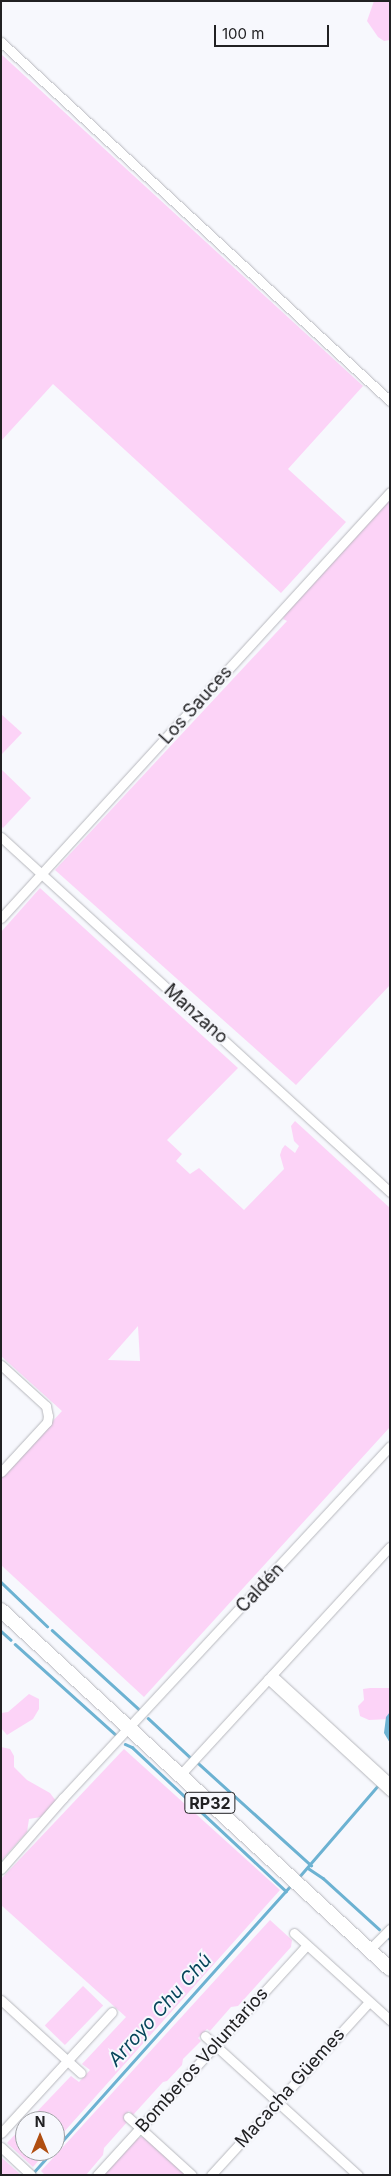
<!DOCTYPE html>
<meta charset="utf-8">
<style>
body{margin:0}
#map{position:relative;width:391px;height:2176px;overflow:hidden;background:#f7f8fd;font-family:Inter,sans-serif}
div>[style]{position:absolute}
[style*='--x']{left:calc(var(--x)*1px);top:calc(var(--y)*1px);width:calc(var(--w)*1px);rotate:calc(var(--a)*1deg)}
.green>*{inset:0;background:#fcd3f7;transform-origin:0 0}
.water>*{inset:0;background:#6cb2d2}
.stream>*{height:2.5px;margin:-1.25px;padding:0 1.25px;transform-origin:1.25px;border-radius:1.25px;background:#6cb2d2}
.roads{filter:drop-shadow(0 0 1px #b7b8bd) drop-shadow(0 0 1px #b7b8bd)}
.minor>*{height:9px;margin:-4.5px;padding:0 4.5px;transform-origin:4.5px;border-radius:4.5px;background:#fff}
.primary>*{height:14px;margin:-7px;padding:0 7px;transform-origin:7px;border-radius:7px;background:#fff}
span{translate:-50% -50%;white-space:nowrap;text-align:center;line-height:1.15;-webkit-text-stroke:4px #f7f8fd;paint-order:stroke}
.shield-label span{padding:1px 4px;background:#f7f8fd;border:1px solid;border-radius:4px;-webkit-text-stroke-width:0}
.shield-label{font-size:16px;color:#212123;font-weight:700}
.street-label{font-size:18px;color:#212123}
.water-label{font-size:19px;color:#05445a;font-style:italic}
.frame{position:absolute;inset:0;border:2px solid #212123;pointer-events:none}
.north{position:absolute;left:15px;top:2111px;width:50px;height:50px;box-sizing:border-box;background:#f7f8fd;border:1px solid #a1a2a6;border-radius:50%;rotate:0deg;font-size:14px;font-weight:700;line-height:20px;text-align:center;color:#212123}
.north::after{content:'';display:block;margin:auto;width:18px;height:22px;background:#b04e11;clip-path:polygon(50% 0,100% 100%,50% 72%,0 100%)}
.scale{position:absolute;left:214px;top:25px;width:115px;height:22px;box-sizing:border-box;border:2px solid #212123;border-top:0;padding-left:6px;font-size:15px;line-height:18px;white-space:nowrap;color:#212123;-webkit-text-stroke:4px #f7f8fd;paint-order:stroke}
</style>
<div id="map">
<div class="green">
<i style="clip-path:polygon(374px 1px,390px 1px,390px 40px,384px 41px,378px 37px,367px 21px)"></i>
<i style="clip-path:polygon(1px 54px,363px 386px,288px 469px,346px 522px,281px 593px,53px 384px,1px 441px)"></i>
<i style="clip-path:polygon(390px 496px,390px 985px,296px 1085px,55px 870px,287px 621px,283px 619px,289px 607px)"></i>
<i style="clip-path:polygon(1px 714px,22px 733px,1px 755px)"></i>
<i style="clip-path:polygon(1px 769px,31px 798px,3px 828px,1px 826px)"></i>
<i style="clip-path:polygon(evenodd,40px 888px,238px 1068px,167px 1140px,182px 1154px,176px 1161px,190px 1174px,199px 1168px,244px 1210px,284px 1169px,280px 1155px,282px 1149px,285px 1145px,295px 1153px,299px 1146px,294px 1141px,291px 1126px,295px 1121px,390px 1208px,390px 1427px,144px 1697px,1px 1565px,1px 1478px,62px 1411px,1px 1356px,1px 932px,40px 888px,138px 1326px,140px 1361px,108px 1360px,138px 1326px)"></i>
<i style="clip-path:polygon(370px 1688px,390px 1688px,390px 1719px,369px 1720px,360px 1716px,358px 1706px,364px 1700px,363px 1689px)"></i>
<i style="clip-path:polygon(29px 1694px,39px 1699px,39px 1709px,33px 1719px,7px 1735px,1px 1728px,1px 1713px,8px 1712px)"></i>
<i style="clip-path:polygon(1px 1747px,10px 1749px,14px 1756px,14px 1767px,27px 1780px,50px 1793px,56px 1801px,41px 1817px,29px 1819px,27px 1832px,1px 1861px)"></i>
<i style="clip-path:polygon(124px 1749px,280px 1890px,55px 2142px,55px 2121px,28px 2121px,71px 2076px,79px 2082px,90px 2070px,82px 2064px,126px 2017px,1px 1905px,1px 1879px)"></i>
<i style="clip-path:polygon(270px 1920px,292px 1940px,291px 1947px,238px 2006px,231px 2007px,210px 2031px,207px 2029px,198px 2038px,201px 2041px,183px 2059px,182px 2065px,167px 2081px,163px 2082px,133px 2115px,129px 2111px,123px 2117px,128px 2121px,104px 2148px,103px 2155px,86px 2175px,45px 2175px,41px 2171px)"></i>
<i style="left:83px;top:1986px;width:28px;height:55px;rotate:44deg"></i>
<i style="clip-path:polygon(25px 2124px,25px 2151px,47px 2151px,33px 2167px,7px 2143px)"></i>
<i style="clip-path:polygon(141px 2137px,144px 2137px,186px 2175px,103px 2175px,136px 2139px)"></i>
<i style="clip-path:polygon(1px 2157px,21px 2175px,1px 2175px)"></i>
</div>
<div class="water">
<i style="clip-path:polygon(390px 1712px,390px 1743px,384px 1733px,386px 1717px)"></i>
</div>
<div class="stream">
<i style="--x:1;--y:1582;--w:64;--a:43.7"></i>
<i style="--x:52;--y:1630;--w:119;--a:42.3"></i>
<i style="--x:1;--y:1631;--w:13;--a:42"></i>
<i style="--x:15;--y:1644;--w:137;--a:42"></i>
<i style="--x:148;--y:1718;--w:57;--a:42.9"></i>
<i style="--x:125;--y:1744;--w:8;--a:23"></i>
<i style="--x:132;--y:1747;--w:211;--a:43.1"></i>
<i style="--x:197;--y:1762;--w:154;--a:42.1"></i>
<i style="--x:308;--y:1868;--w:18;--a:34"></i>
<i style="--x:323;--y:1878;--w:76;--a:42.3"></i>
<i style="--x:298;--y:1878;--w:124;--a:-49.2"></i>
<i style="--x:389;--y:1938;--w:1;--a:45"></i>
<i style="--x:55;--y:2149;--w:354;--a:-48.2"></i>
<i style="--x:32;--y:2174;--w:31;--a:-48"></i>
</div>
<div class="roads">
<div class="minor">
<i style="--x:1;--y:42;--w:529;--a:42.7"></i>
<i style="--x:1;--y:837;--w:527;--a:42.38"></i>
<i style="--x:1;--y:918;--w:577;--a:-47.6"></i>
<i style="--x:1;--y:1365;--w:61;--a:42.3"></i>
<i style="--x:46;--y:1406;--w:10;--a:79"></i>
<i style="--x:48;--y:1416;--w:6;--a:99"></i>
<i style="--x:47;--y:1422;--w:68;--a:132.6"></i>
<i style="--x:272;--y:1675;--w:160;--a:42.5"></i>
<i style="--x:268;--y:1679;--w:166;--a:42.6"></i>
<i style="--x:180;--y:1775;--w:310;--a:-47.4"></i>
<i style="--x:1;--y:1869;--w:94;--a:-48.9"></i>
<i style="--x:63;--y:1798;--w:480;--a:-47.1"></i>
<i style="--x:294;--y:1933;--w:130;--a:42.2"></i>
<i style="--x:369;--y:1950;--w:30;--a:-45"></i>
<i style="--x:1;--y:2000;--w:108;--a:42.4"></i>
<i style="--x:205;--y:2036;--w:207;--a:42.3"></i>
<i style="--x:128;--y:2117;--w:86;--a:42.2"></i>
<i style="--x:1;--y:2133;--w:164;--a:-47.5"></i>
<i style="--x:1;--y:2147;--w:41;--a:43"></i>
<i style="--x:97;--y:2175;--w:311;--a:-47.6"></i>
<i style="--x:211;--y:2175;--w:234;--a:-47.6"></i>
</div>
<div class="primary">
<i style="--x:1;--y:1610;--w:529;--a:42.7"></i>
</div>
</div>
<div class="shield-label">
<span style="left:210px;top:1803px">RP32</span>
</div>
<div class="street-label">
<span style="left:196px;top:705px;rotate:-48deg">Los Sauces</span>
<span style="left:196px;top:1014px;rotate:42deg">Manzano</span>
<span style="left:260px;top:1588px;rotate:-47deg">Caldén</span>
<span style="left:202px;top:2060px;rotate:-48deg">Bomberos Voluntarios</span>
<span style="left:290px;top:2088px;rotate:-48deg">Macacha Güemes</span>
</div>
<div class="water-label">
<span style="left:160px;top:2010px;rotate:-48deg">Arroyo Chu Chú</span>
</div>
<div class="frame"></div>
<div class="north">N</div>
<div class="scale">100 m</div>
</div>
